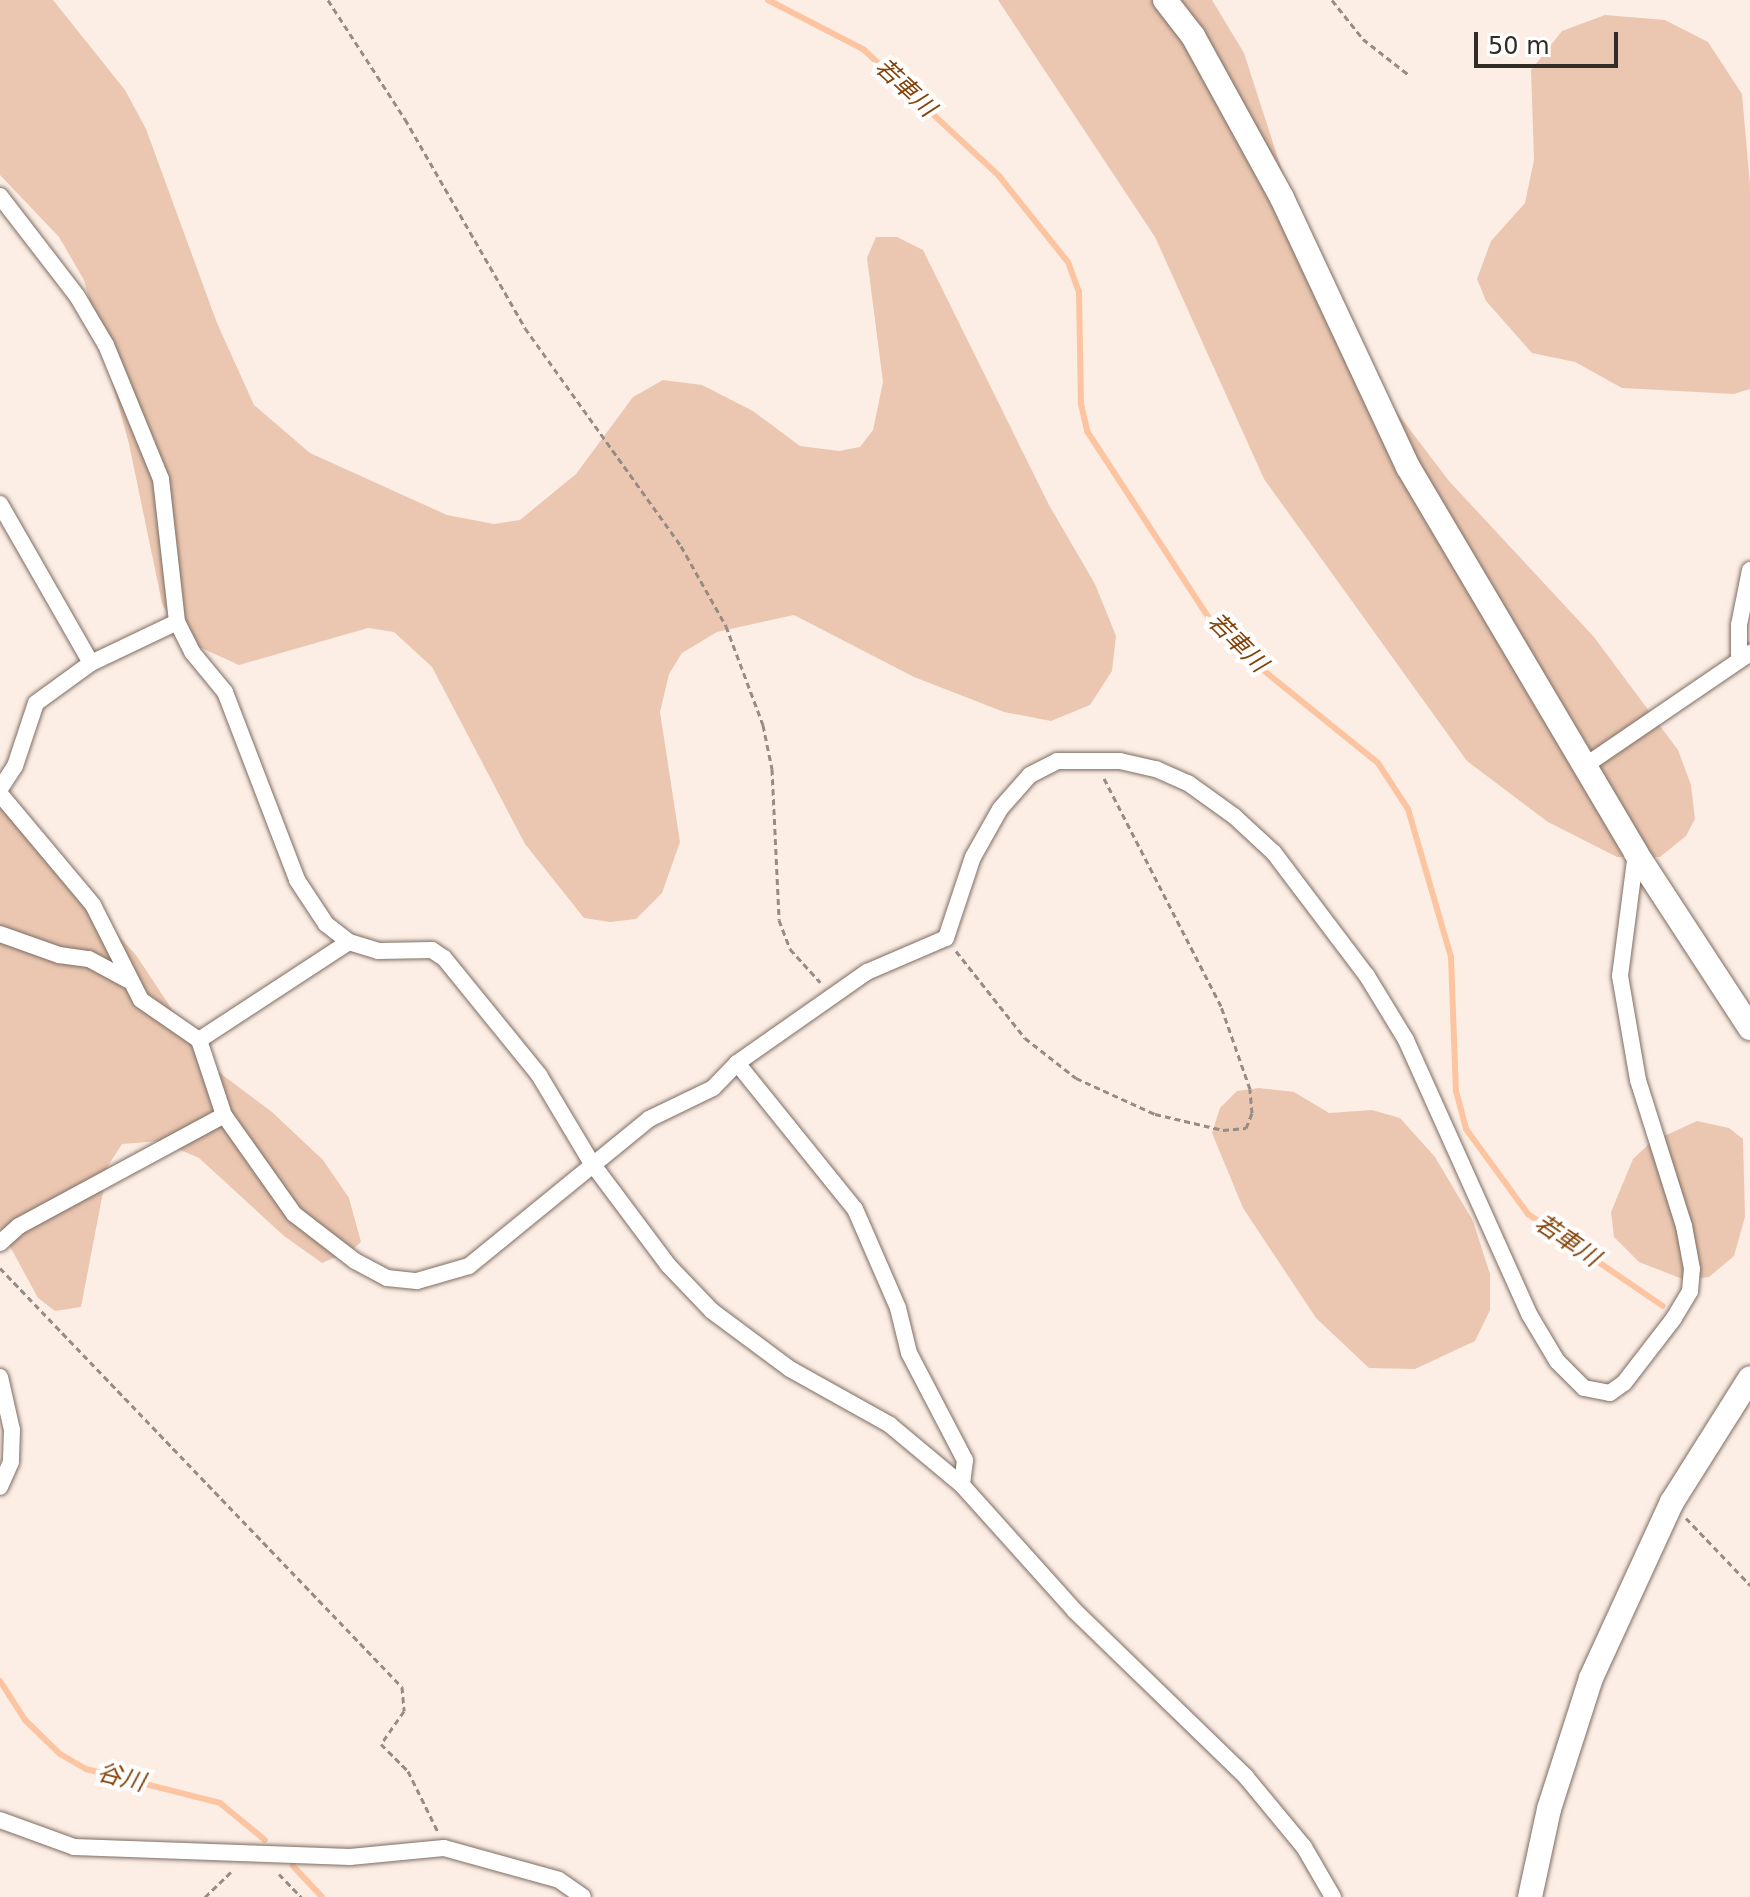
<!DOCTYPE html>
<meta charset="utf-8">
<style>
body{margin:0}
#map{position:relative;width:1750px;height:1897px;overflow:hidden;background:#fdeee5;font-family:"DejaVu Sans","Noto Sans JP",sans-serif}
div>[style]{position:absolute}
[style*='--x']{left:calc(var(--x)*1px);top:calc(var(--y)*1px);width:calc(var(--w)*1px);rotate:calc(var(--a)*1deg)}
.green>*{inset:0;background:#ebc7b1}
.stream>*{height:6px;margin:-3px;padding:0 3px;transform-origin:3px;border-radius:3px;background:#fcc4a0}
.path>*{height:3px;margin-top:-1.5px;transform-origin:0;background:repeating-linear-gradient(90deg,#968c85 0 6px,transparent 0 10px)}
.roads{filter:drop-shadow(0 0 2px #7d6d63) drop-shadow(0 0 2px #7d6d63)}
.street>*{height:16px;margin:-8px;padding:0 8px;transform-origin:8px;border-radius:8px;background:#fff}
.secondary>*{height:24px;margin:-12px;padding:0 12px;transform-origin:12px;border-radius:12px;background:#fff}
span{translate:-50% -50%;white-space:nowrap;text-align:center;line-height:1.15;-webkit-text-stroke:8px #fff;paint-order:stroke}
.water-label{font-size:24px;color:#844207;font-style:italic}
.scale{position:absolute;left:1474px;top:32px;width:144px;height:36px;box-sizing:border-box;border:4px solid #322c27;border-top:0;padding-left:10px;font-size:24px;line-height:28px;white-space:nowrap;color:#322c27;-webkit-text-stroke:6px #fff;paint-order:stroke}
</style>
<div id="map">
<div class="green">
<i style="clip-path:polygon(0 0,53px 0,125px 90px,146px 129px,217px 323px,254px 405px,310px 453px,447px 515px,494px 524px,520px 520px,576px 474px,633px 397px,663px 380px,702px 385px,753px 411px,800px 446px,839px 451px,860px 447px,873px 430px,883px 382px,867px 258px,876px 237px,897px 237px,923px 250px,1049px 505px,1095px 584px,1116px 636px,1112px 671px,1090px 705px,1051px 721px,1004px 712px,914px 677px,794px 615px,717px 632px,682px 653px,669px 674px,660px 712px,680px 842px,662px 893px,636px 919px,610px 922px,584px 918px,525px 844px,432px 667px,394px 632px,368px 628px,239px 665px,179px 638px,162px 603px,129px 444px,84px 280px,59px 237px,0 175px)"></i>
<i style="clip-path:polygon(998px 0,1212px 0,1244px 53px,1297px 217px,1373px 381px,1449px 481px,1594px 637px,1678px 750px,1691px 785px,1695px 819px,1686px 836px,1660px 857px,1617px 857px,1548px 822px,1467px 761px,1264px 479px,1155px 237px)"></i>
<i style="clip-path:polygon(1605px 15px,1665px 20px,1708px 42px,1742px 94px,1750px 185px,1750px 389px,1734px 394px,1622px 388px,1575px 362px,1532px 353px,1486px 301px,1477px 279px,1491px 241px,1525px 203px,1534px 160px,1531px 70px,1562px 31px)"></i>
<i style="clip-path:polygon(0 807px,136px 955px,208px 1064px,272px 1112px,323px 1160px,349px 1198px,361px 1242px,352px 1250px,322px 1263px,284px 1236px,199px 1158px,160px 1141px,122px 1144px,108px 1166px,81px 1307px,55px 1311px,38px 1298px,0 1228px)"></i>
<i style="clip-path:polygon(1259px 1088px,1294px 1092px,1329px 1113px,1372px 1110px,1400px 1118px,1435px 1157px,1473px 1221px,1490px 1274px,1490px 1310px,1475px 1341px,1415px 1369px,1369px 1368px,1316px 1318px,1243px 1208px,1212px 1133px,1220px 1108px,1237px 1091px)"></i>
<i style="clip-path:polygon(1697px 1121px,1729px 1128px,1743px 1139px,1745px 1217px,1734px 1256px,1709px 1277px,1685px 1280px,1639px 1262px,1614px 1237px,1611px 1212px,1633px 1159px,1651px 1142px)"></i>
</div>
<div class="stream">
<i style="--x:768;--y:0;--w:107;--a:27.3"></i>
<i style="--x:863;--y:49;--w:186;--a:43"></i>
<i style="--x:999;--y:176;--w:110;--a:51.3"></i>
<i style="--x:1068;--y:262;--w:32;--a:70"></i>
<i style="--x:1079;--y:292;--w:112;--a:89"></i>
<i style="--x:1081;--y:404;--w:28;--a:77"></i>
<i style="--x:1087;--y:431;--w:229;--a:56.9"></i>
<i style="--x:1212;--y:623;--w:28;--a:48"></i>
<i style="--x:1231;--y:644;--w:189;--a:39"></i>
<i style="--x:1378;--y:763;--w:55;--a:56.9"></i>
<i style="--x:1408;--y:809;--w:154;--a:73.8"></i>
<i style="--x:1451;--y:957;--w:134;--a:87.9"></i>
<i style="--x:1456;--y:1091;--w:39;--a:75"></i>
<i style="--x:1466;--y:1129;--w:105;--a:53.9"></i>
<i style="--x:1528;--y:1214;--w:163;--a:34.3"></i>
<i style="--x:0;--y:1681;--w:46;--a:57.3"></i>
<i style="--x:25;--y:1720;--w:49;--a:44.2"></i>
<i style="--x:60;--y:1754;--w:30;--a:30"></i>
<i style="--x:86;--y:1769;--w:138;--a:14.2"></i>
<i style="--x:220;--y:1803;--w:58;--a:39.4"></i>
<i style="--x:293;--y:1866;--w:42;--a:46.9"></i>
</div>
<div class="path">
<i style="--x:328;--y:0;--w:142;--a:57.1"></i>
<i style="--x:405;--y:119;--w:241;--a:60.1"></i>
<i style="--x:525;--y:328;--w:268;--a:54.4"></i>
<i style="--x:681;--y:546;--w:92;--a:60.6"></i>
<i style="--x:726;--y:626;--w:106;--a:69.5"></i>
<i style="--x:763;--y:725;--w:45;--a:78.4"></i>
<i style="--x:772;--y:769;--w:151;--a:87.3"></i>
<i style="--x:779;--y:920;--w:31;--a:69"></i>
<i style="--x:790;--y:949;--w:45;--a:47.7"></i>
<i style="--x:1332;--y:0;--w:50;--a:51.5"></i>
<i style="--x:1363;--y:39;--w:58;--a:38"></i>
<i style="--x:956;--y:951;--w:111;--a:51.6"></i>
<i style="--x:1025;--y:1038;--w:65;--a:38.1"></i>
<i style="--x:1076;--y:1078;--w:87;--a:24.5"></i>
<i style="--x:1155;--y:1114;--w:70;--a:13.2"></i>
<i style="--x:1223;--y:1130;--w:23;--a:-5"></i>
<i style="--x:1246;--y:1128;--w:16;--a:-68"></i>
<i style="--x:1252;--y:1113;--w:24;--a:-95"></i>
<i style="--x:1250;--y:1089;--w:88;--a:-109.3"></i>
<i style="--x:1221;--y:1006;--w:256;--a:-117.2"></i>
<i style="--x:0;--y:1268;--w:581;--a:46.19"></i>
<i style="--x:402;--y:1687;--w:24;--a:85"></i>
<i style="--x:404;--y:1711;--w:40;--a:124.9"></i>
<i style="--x:381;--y:1744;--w:38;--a:45"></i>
<i style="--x:408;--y:1771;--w:68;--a:63.8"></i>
<i style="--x:1686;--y:1518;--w:93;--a:46.3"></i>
<i style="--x:279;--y:1874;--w:32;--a:46"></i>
<i style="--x:205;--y:1897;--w:36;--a:-44"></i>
</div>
<div class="roads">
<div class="street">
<i style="--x:0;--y:196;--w:126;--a:52.4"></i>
<i style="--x:77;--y:296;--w:57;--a:59.4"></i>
<i style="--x:106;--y:345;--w:145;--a:67.7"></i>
<i style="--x:161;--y:479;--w:144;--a:83.6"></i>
<i style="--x:177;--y:622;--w:34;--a:63"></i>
<i style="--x:192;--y:652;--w:52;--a:50.5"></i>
<i style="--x:225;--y:692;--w:201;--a:69"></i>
<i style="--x:297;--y:880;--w:53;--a:56.6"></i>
<i style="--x:326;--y:924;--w:29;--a:38"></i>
<i style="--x:349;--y:942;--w:30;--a:17"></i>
<i style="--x:378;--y:951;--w:54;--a:-1.1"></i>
<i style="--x:432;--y:950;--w:14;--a:34"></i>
<i style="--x:444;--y:958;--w:151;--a:50.9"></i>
<i style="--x:539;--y:1075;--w:101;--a:59.1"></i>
<i style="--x:591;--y:1162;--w:129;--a:53.2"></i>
<i style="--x:668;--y:1265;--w:64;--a:46.3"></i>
<i style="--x:712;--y:1311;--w:97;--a:36.6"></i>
<i style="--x:790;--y:1369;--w:115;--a:29.2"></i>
<i style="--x:890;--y:1425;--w:94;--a:39.8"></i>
<i style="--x:962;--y:1485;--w:169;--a:48.1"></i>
<i style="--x:1075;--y:1611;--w:238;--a:44.1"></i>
<i style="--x:1246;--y:1777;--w:91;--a:50.4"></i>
<i style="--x:1304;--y:1847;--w:58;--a:59.9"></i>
<i style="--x:0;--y:504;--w:183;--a:60.2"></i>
<i style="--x:1739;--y:657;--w:32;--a:-90"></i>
<i style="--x:1739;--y:625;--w:56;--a:-78.7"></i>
<i style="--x:1586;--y:765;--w:199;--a:-34.3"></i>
<i style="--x:0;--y:789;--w:27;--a:-57"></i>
<i style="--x:15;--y:766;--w:66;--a:-71.6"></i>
<i style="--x:36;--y:703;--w:68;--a:-36"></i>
<i style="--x:91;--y:663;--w:95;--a:-25.5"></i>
<i style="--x:0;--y:794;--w:145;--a:50"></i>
<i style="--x:93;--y:905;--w:106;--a:63.2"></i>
<i style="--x:141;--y:1000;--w:70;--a:34.6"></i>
<i style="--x:199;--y:1040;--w:79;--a:71.6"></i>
<i style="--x:224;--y:1115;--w:121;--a:54.7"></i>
<i style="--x:294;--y:1214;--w:77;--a:37.6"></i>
<i style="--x:355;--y:1261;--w:36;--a:28"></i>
<i style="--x:387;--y:1278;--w:30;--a:6"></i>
<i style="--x:417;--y:1281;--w:54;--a:-16.1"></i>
<i style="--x:469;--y:1266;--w:232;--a:-39.2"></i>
<i style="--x:649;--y:1119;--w:71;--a:-25.8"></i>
<i style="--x:713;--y:1088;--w:35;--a:-46"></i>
<i style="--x:737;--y:1063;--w:159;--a:-35"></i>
<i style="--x:867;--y:972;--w:86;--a:-23.3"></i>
<i style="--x:946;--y:938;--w:85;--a:-71.6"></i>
<i style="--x:973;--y:857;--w:55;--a:-60.6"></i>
<i style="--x:1000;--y:809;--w:45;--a:-48.6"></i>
<i style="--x:1030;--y:775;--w:30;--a:-27"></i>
<i style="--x:1057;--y:761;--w:63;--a:0"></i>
<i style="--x:1120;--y:761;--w:37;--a:13"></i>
<i style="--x:1156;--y:769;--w:35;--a:24"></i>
<i style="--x:1188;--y:783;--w:57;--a:35.7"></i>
<i style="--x:1234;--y:816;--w:54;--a:42.8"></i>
<i style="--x:1274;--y:853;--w:154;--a:52.9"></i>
<i style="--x:1367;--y:976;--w:75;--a:58.6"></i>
<i style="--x:1406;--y:1040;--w:300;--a:65.8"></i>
<i style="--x:1529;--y:1314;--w:55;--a:59.2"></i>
<i style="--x:1557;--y:1361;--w:38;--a:45"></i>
<i style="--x:1584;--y:1388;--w:26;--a:11"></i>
<i style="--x:1610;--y:1393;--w:17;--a:-36"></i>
<i style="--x:1624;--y:1383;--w:82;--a:-52.4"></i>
<i style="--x:1674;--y:1318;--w:31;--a:-59"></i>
<i style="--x:1690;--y:1291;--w:22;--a:-85"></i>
<i style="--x:1692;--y:1269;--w:44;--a:-100.5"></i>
<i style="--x:1684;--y:1226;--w:153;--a:-107.5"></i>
<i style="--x:1638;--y:1080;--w:106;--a:-99.8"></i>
<i style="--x:1620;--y:976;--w:124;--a:-82.6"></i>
<i style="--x:0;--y:934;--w:63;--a:19.6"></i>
<i style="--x:59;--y:955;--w:30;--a:8"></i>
<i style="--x:89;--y:959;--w:44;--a:28.3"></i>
<i style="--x:199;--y:1040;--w:179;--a:-33.2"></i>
<i style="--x:737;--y:1063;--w:188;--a:51.1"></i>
<i style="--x:855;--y:1209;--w:108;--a:66.5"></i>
<i style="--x:898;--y:1308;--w:46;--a:76.3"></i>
<i style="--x:909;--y:1353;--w:121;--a:62.4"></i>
<i style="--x:965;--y:1460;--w:25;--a:97"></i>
<i style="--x:0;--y:1243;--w:25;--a:-42"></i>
<i style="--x:19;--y:1226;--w:233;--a:-28.4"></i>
<i style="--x:0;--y:1377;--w:54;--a:77.2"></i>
<i style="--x:12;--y:1430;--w:32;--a:92"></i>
<i style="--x:11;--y:1462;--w:27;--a:114"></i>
<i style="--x:0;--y:1820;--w:79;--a:20"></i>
<i style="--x:74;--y:1847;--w:276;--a:2.1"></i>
<i style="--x:350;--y:1857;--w:94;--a:-5.5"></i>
<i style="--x:444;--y:1848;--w:119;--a:15.5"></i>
<i style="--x:559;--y:1880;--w:29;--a:35"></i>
</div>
<div class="secondary">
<i style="--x:1165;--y:0;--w:46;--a:52.1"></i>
<i style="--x:1193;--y:36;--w:185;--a:61.2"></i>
<i style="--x:1282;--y:198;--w:297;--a:64.9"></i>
<i style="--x:1408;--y:467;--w:448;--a:59.4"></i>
<i style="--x:1636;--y:853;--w:209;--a:56.9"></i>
<i style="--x:1530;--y:1897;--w:90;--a:-77.8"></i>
<i style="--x:1549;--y:1809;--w:138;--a:-72.2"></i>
<i style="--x:1591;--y:1678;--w:194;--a:-65.3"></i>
<i style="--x:1672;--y:1502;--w:146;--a:-57.8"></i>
</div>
</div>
<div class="water-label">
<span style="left:905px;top:88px;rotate:43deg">若車川</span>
<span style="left:1237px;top:643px;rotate:45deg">若車川</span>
<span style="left:1567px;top:1241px;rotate:34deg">若車川</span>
<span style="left:121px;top:1778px;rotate:14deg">谷川</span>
</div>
<div class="scale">50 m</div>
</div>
